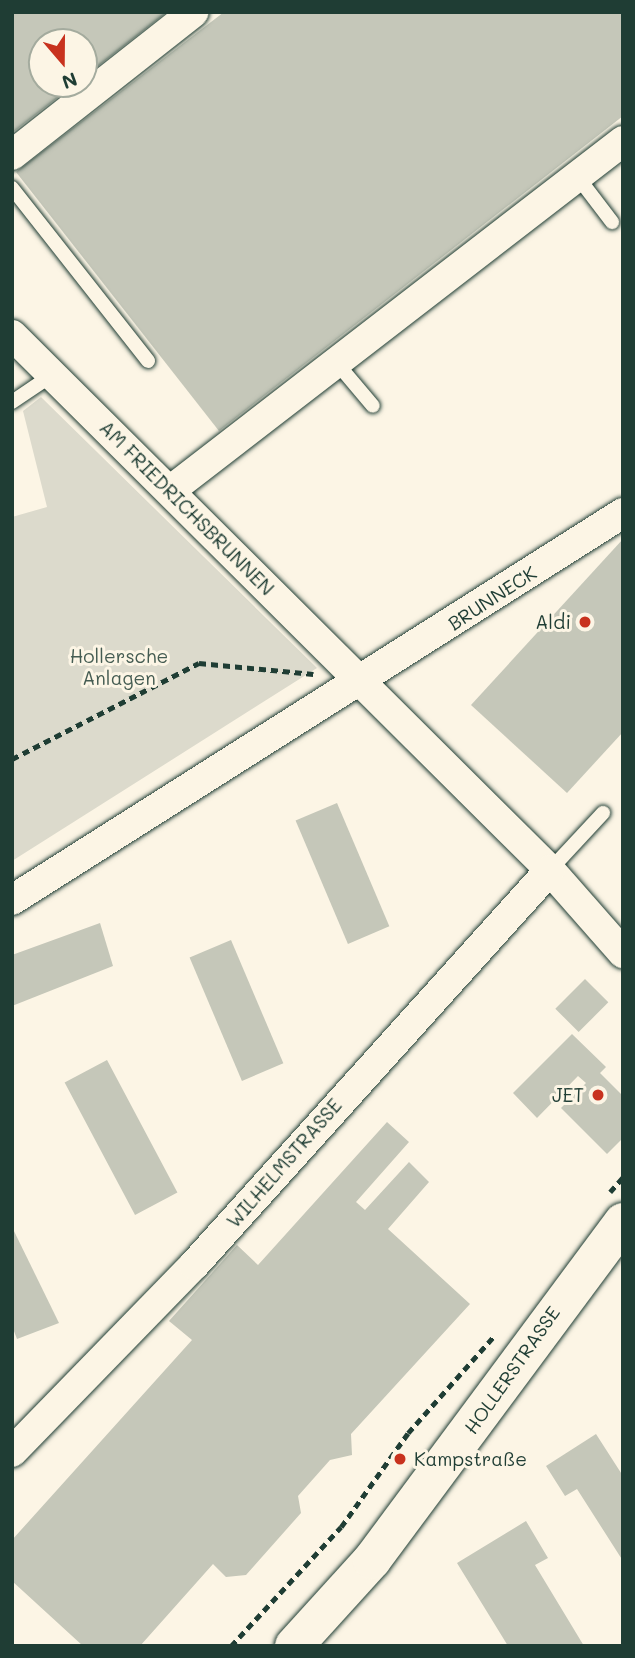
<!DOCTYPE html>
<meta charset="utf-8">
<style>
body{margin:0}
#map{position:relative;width:635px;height:1658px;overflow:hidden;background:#fcf5e5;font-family:Mali,sans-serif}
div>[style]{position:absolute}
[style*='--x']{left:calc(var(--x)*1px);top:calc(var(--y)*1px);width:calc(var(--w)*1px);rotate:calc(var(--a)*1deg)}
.green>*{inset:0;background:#dcdacc}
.building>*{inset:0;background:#c5c7b9;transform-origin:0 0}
.path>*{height:4.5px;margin-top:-2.25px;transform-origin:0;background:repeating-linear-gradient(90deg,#1f3d34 0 7px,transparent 0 12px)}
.roads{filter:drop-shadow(0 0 2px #1f3d34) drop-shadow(0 0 2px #1f3d34)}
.service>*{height:14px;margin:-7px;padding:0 7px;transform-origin:7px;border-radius:7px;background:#fcf5e5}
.minor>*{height:30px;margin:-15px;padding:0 15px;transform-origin:15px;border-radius:15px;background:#fcf5e5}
.primary>*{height:38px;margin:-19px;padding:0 19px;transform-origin:19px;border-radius:19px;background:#fcf5e5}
.dots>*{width:19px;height:19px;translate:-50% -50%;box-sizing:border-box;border:4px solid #fcf5e5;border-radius:50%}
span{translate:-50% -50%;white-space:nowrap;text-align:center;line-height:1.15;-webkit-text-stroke:6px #fcf5e5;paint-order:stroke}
.street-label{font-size:19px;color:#1f3d34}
.poi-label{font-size:19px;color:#1f3d34}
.right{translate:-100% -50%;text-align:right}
.left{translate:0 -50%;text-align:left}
.park-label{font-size:19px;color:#455c52}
.frame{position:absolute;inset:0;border:14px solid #1f3d34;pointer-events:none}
.north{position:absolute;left:28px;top:28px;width:70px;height:70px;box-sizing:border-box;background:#fcf5e5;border:2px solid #a4ab9e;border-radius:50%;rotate:160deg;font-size:19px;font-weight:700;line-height:28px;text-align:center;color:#1f3d34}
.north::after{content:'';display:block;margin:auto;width:24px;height:32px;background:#c8321e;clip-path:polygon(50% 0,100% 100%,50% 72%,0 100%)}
</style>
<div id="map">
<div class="green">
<i style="clip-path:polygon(41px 397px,317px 668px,12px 861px,12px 517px,47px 507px,23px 411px)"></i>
</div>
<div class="building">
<i style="clip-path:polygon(12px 12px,167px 12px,84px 77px,84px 42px,42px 42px,42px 84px,75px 84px,12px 133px)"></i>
<i style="clip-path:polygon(224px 12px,623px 12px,623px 116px,219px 431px,16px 172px)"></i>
<i style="clip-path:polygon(623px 539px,623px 732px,567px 793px,471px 705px)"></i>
<i style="left:337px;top:803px;width:134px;height:45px;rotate:67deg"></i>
<i style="clip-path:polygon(100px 923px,113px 966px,12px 1006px,12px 955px)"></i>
<i style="left:231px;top:940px;width:134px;height:45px;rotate:67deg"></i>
<i style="left:585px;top:979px;width:33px;height:42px;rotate:45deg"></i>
<i style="clip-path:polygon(572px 1034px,606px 1067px,600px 1073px,623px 1096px,623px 1138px,607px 1154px,561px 1108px,586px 1083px,578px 1076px,537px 1118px,513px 1093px)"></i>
<i style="left:107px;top:1060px;width:150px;height:48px;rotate:62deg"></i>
<i style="clip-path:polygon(387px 1122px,409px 1142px,356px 1202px,365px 1210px,409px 1162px,429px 1182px,388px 1229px,470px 1304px,351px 1434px,352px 1455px,330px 1460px,298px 1496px,301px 1513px,246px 1575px,226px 1577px,213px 1564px,140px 1646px,83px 1646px,12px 1581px,12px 1540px,192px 1340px,169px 1321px,237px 1245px,258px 1265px)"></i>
<i style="clip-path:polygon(12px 1227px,59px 1323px,17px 1339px,12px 1326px)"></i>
<i style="clip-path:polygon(596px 1434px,623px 1476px,623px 1561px,577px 1489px,565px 1496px,546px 1466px)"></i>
<i style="clip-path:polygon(526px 1521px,548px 1558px,535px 1565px,584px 1646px,508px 1646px,457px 1563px)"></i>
</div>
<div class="path">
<i style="--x:12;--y:759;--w:210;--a:-27.2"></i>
<i style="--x:199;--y:663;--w:115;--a:5.5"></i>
<i style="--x:610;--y:1192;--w:20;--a:-49"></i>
<i style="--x:231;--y:1646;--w:162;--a:-47.3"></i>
<i style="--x:341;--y:1527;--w:115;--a:-54.5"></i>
<i style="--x:408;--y:1433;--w:131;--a:-48.4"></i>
</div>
<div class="roads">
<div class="service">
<i style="--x:577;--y:176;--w:58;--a:52.7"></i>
<i style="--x:12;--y:188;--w:220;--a:51.8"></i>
<i style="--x:336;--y:362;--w:57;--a:49.9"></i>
<i style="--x:12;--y:402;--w:48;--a:-34"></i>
<i style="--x:550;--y:870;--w:78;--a:-47.1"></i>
</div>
<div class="minor">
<i style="--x:12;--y:155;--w:231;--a:-38.2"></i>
<i style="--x:12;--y:335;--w:759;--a:44.84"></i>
<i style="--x:550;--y:870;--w:111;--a:48.7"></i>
<i style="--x:171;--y:490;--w:571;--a:-37.67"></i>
<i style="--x:12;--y:900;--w:723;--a:-32.35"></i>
<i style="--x:12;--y:1452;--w:261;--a:-45.8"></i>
<i style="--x:194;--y:1265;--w:532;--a:-47.97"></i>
</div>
<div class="primary">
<i style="--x:294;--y:1646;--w:116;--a:-47.8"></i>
<i style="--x:372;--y:1560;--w:421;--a:-53.4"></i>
</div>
</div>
<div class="dots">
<i style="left:585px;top:622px;background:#c8321e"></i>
<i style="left:598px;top:1095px;background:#c8321e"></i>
<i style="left:400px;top:1459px;background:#c8321e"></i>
</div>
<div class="street-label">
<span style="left:187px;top:508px;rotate:45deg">AM FRIEDRICHSBRUNNEN</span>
<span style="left:492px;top:598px;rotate:-33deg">BRUNNECK</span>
<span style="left:284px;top:1163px;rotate:-49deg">WILHELMSTRASSE</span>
<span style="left:512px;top:1370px;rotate:-55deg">HOLLERSTRASSE</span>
</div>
<div class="poi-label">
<span class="right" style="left:571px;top:622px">Aldi</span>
<span class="right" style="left:584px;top:1095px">JET</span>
<span class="left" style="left:414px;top:1459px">Kampstraße</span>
</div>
<div class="park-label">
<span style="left:119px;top:667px">Hollersche<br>Anlagen</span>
</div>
<div class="frame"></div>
<div class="north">N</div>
</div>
